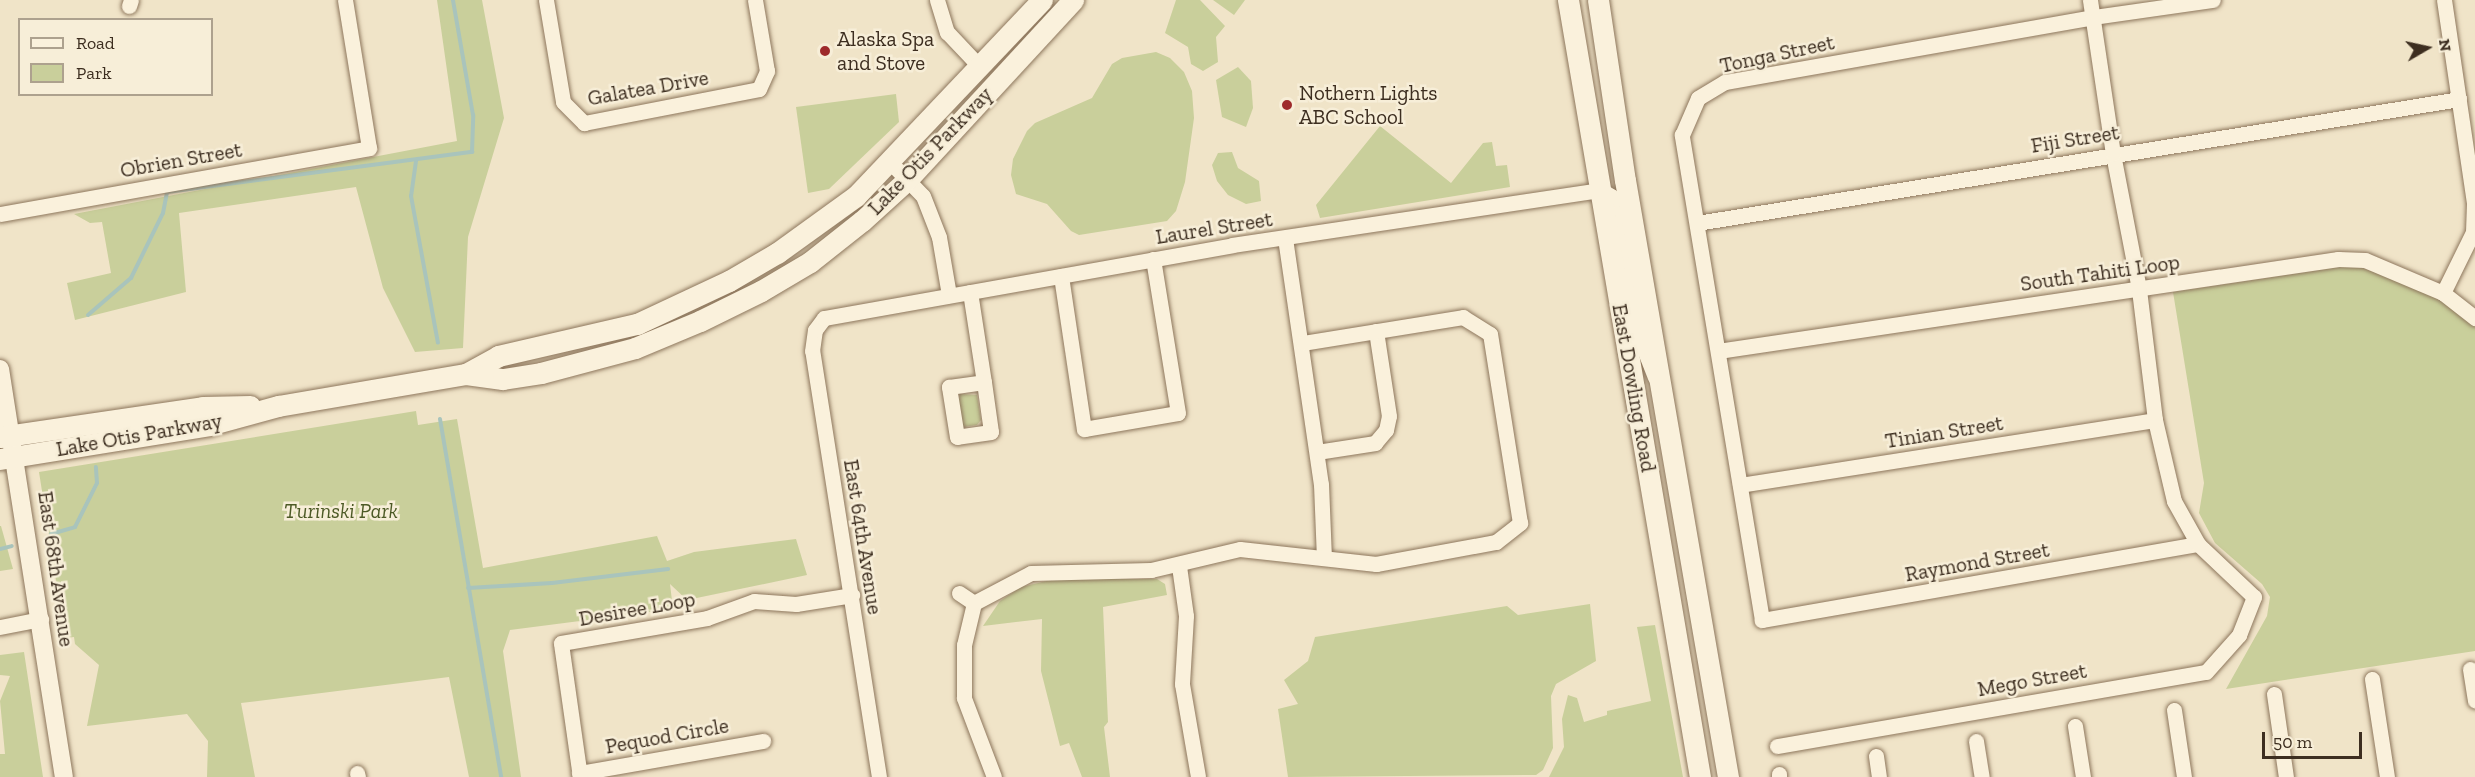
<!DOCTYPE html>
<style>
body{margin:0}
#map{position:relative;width:2475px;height:777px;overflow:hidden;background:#f0e4c8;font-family:"Zilla Slab",serif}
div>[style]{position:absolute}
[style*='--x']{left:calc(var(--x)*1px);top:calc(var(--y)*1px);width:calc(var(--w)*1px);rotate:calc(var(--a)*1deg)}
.green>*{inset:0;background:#c9cf9b}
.stream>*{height:4px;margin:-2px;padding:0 2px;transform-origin:2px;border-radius:2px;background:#a9c4bc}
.roads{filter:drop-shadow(0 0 2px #8d765c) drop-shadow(0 0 2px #8d765c)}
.minor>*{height:15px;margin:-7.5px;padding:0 7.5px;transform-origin:7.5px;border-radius:7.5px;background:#faf1dc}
.tertiary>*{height:18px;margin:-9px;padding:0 9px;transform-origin:9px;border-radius:9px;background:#faf1dc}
.secondary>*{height:21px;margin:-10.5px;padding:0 10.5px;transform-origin:10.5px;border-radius:10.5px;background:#faf1dc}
.dots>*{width:16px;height:16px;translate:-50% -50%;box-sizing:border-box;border:3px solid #f7eed8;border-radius:50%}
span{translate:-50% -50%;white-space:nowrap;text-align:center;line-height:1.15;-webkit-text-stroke:5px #f7eed8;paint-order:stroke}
.poi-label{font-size:21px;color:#3d2e20}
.left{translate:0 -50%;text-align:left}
.street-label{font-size:21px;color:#3d2e20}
.park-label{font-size:21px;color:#4d5a26;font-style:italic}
.legend{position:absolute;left:18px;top:18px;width:195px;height:78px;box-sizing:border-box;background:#f7eed8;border:2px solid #ada18e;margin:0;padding:8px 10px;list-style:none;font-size:18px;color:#3d2e20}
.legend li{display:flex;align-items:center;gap:12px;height:30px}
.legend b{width:30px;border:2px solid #ada18e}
.north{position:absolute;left:2397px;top:18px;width:60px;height:60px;-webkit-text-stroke:4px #f7eed8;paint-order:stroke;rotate:81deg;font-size:16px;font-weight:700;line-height:24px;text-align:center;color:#3d2e20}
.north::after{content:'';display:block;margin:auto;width:21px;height:27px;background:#3d2e20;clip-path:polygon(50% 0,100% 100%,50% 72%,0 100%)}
.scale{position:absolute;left:2262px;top:732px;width:100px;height:27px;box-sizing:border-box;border:3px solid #3d2e20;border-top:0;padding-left:8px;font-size:18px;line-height:21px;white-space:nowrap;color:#3d2e20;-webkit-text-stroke:4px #f7eed8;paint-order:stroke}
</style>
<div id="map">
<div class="green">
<i style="clip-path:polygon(437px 0,482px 0,504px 118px,468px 237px,463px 348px,415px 352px,383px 288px,356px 187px,179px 213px,186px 292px,75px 320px,67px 283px,111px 273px,102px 222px,90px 223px,74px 214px,457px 141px)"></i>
<i style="clip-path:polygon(1176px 0,1200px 0,1225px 26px,1216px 37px,1218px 62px,1203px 71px,1191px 64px,1188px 47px,1165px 33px)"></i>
<i style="clip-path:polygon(1213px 0,1245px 0,1234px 15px)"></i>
<i style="clip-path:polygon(1156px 52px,1170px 58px,1184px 72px,1192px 91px,1194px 118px,1185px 182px,1176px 211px,1167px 221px,1079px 235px,1071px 231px,1047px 204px,1016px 194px,1011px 175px,1013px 159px,1027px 131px,1035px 123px,1092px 98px,1112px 64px,1122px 58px)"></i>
<i style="clip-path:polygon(1238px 67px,1251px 81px,1253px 108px,1246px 127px,1222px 117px,1216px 80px)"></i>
<i style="clip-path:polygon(896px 94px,899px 122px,829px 189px,808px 193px,796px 107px)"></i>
<i style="clip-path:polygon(1380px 126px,1451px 183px,1483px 143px,1492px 142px,1496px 166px,1507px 165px,1510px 187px,1320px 218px,1316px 205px)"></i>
<i style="clip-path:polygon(1232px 152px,1238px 168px,1259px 181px,1261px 201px,1246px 204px,1228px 195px,1217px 181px,1212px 165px,1218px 153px)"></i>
<i style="clip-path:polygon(2353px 265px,2438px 293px,2475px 322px,2475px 651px,2226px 689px,2267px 616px,2270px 597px,2262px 584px,2215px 543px,2199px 513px,2204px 483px,2173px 292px)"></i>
<i style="clip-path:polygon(960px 394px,977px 395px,981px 420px,977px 425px,963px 427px,957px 412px)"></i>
<i style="clip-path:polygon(416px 411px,418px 425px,457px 419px,483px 568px,657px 536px,667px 561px,694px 552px,796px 539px,807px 575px,687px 600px,670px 584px,673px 609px,510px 630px,503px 651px,521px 777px,469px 777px,449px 677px,241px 703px,255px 777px,207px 777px,208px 741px,187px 714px,87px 726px,99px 665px,75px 644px,74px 637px,65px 638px,39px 472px)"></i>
<i style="clip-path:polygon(0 526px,1px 526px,13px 569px,0 571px)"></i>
<i style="clip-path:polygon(1055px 579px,1157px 579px,1165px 584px,1167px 595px,1103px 607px,1108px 722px,1104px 727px,1110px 777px,1082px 777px,1069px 743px,1060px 746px,1041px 671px,1042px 619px,983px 626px,1000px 601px,1021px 587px)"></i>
<i style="clip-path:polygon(1590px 604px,1596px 661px,1556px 684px,1551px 696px,1553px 748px,1543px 770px,1536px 775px,1288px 777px,1278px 709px,1298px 704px,1284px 680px,1308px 661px,1315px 637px,1507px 606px,1518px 615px)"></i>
<i style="clip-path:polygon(1655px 625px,1683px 777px,1549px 777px,1564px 747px,1562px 719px,1568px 695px,1577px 698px,1584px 722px,1607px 715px,1607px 711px,1651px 701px,1637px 627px)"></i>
<i style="clip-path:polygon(24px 652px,43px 777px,0 777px,0 754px,5px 754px,0 701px,10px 676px,0 675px,0 655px)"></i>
</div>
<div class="stream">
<i style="--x:416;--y:161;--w:35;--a:98"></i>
<i style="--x:411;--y:196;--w:149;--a:79.6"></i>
<i style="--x:88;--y:315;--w:57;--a:-40.7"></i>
<i style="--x:131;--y:278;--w:72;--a:-63.8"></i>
<i style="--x:163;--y:213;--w:21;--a:-79"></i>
<i style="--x:167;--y:192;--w:308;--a:-7.5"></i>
<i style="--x:472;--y:152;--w:37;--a:-88"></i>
<i style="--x:473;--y:115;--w:117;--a:-99.9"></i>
<i style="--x:440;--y:419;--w:363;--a:80.3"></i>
<i style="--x:51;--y:534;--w:25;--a:-16"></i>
<i style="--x:75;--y:527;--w:49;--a:-63.4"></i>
<i style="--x:97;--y:483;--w:16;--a:-94"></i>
<i style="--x:0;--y:549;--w:12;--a:-14"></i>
<i style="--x:468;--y:588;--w:84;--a:-3.4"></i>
<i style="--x:552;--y:583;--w:117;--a:-6.9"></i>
</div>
<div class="roads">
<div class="minor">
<i style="--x:546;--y:0;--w:103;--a:80.5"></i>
<i style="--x:563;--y:102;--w:30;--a:45"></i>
<i style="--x:584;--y:123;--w:178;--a:-11"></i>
<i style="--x:759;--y:89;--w:20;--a:-66"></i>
<i style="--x:767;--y:71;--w:72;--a:-99.6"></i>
<i style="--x:937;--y:0;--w:34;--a:73"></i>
<i style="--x:947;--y:32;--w:47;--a:46.7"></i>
<i style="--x:129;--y:6;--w:6;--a:-72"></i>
<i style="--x:890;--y:162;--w:47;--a:45.9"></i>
<i style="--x:923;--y:196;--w:44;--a:68.7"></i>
<i style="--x:939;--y:237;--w:59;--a:80.2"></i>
<i style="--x:0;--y:214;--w:375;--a:-10.1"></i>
<i style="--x:369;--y:148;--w:150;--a:-99.2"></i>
<i style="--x:1697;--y:223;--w:772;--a:-9.24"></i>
<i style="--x:1285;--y:238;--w:249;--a:81.7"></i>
<i style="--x:1321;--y:484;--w:74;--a:87.7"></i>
<i style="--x:1061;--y:276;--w:155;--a:81.5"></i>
<i style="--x:1084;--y:429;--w:95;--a:-9.7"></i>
<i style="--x:1178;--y:413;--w:156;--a:-99.2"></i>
<i style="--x:970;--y:292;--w:91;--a:81.2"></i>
<i style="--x:984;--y:382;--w:50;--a:82"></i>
<i style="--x:991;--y:432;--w:34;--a:172"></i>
<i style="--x:957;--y:437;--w:51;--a:-99.1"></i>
<i style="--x:949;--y:387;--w:35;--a:-8"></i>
<i style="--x:2443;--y:293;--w:68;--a:-63.8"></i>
<i style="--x:2473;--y:232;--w:29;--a:-88"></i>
<i style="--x:2474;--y:203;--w:205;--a:-98.4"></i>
<i style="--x:1718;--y:351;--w:627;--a:-8.44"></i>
<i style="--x:2338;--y:259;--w:27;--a:2"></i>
<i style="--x:2365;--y:260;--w:85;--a:22.9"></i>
<i style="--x:2443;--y:293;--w:41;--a:38"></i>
<i style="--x:1317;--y:452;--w:59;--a:-8.8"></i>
<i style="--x:1375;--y:443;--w:17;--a:-50"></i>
<i style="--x:1386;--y:430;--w:14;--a:-78"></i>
<i style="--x:1389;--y:416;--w:86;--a:-98.7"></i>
<i style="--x:1740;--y:485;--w:420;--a:-8.9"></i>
<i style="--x:2198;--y:544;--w:443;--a:170.1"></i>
<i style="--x:1762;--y:620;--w:492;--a:-99.4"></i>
<i style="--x:1682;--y:135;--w:40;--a:-66.6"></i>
<i style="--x:1698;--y:98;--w:31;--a:-31"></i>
<i style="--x:1725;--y:82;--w:374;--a:-10"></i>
<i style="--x:2093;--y:17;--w:121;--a:-8.1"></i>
<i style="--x:1179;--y:566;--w:50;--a:82"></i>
<i style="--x:1186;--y:616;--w:68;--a:93.4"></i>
<i style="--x:1182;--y:684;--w:94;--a:80.2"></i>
<i style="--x:959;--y:593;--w:18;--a:34"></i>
<i style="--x:0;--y:627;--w:42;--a:-11"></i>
<i style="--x:2470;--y:669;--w:32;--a:81"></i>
<i style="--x:2372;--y:679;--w:99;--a:81.3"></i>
<i style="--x:2274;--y:694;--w:84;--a:81.8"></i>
<i style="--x:2174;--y:710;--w:68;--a:81.5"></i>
<i style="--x:2075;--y:726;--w:52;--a:81.1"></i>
<i style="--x:1976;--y:741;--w:36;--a:81"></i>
<i style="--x:1777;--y:746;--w:435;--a:-9.8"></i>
<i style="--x:2206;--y:672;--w:50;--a:-48.3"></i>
<i style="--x:2239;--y:635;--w:41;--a:-68.5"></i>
<i style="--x:2254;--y:597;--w:77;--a:-136.6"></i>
<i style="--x:2198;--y:544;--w:49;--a:-119.2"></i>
<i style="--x:2174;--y:501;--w:83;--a:-103.2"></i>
<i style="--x:2155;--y:420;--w:132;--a:-97"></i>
<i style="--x:2139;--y:289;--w:137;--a:-100.9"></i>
<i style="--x:2113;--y:154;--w:156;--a:-98.5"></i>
<i style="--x:1876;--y:756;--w:21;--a:82"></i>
<i style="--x:357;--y:773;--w:4;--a:76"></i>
<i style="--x:579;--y:773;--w:187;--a:-9.9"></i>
<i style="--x:1779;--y:774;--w:3;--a:90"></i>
<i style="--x:580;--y:777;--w:135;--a:-98.1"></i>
<i style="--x:561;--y:643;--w:148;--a:-9.7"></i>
<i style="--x:707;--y:618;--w:50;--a:-19.9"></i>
<i style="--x:754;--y:601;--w:42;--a:4.1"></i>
<i style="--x:796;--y:604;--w:57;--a:-9.1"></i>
<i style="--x:879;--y:777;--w:431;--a:-98.9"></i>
<i style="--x:812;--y:351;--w:21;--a:-82"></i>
<i style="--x:815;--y:330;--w:15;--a:-53"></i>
<i style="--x:824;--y:318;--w:414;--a:-10.1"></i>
<i style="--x:1232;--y:245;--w:373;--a:-8.5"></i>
<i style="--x:1601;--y:190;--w:12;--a:31"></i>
<i style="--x:1611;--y:196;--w:17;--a:59"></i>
<i style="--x:1620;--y:211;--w:130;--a:81.1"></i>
<i style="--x:1640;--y:339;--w:41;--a:68.5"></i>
<i style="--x:994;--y:777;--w:85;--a:-110.8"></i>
<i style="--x:964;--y:698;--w:53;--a:-90"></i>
<i style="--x:964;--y:645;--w:43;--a:-76.6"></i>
<i style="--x:974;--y:603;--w:64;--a:-27.8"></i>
<i style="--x:1031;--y:573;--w:120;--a:-1.4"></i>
<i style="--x:1151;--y:570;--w:91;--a:-13.3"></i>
<i style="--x:1240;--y:549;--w:137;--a:6.3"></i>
<i style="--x:1376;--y:564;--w:122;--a:-10.4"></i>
<i style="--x:1496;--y:542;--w:31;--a:-38"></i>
<i style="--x:1520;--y:523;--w:191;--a:-99"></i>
<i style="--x:1490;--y:334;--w:32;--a:-148"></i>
<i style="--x:1463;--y:317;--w:162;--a:170.8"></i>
</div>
<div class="tertiary">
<i style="--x:0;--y:369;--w:413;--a:81.1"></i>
</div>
<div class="secondary">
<i style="--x:1568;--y:0;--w:788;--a:80.36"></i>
<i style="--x:1598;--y:0;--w:182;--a:81.5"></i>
<i style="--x:1625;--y:180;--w:606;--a:80.21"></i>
<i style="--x:466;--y:374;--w:37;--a:-29"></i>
<i style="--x:498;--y:356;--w:143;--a:-13"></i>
<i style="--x:637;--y:324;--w:102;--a:-25.1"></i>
<i style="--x:729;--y:281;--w:56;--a:-30.3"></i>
<i style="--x:777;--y:253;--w:97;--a:-35.8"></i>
<i style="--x:856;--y:196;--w:270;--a:-46.5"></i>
<i style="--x:0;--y:437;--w:205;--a:-8.4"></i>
<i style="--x:203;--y:407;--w:47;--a:-1.2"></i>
<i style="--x:0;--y:459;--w:212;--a:-9.2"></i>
<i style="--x:209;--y:425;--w:72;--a:-15.4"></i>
<i style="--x:278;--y:406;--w:191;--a:-9.7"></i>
<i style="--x:466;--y:374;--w:37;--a:8"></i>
<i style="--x:503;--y:379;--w:38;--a:-9"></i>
<i style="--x:541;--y:373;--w:97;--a:-14.9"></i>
<i style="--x:635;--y:348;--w:70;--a:-22.6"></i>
<i style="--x:700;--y:321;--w:68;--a:-26.2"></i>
<i style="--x:761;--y:291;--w:57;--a:-30.6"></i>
<i style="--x:810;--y:262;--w:66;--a:-38.3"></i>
<i style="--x:862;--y:221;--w:61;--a:-42.3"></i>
<i style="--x:907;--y:180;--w:245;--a:-47.3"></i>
</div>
</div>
<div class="dots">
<i style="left:825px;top:51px;background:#9e2a2b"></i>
<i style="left:1287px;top:105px;background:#9e2a2b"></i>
</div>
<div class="poi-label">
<span class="left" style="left:837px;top:51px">Alaska Spa<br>and Stove</span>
<span class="left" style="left:1299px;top:105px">Nothern Lights<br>ABC School</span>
</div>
<div class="street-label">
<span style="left:1777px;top:54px;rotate:-12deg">Tonga Street</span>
<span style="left:648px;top:88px;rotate:-10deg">Galatea Drive</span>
<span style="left:2075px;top:139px;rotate:-9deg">Fiji Street</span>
<span style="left:930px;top:151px;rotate:-46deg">Lake Otis Parkway</span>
<span style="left:181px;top:160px;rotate:-10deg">Obrien Street</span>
<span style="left:1214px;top:228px;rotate:-9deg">Laurel Street</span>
<span style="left:2100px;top:273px;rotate:-8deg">South Tahiti Loop</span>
<span style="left:1634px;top:388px;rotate:80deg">East Dowling Road</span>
<span style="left:1944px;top:432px;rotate:-9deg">Tinian Street</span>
<span style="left:139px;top:435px;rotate:-10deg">Lake Otis Parkway</span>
<span style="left:863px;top:537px;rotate:81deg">East 64th Avenue</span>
<span style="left:1977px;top:562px;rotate:-10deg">Raymond Street</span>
<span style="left:56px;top:569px;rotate:82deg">East 68th Avenue</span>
<span style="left:637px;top:609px;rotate:-10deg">Desiree Loop</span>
<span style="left:2032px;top:680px;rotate:-10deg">Mego Street</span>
<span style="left:667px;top:736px;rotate:-10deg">Pequod Circle</span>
</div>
<div class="park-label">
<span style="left:341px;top:511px">Turinski Park</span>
</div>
<ul class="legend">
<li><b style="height:8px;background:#faf1dc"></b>Road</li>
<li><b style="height:16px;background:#c9cf9b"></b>Park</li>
</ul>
<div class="north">N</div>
<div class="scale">50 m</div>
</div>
